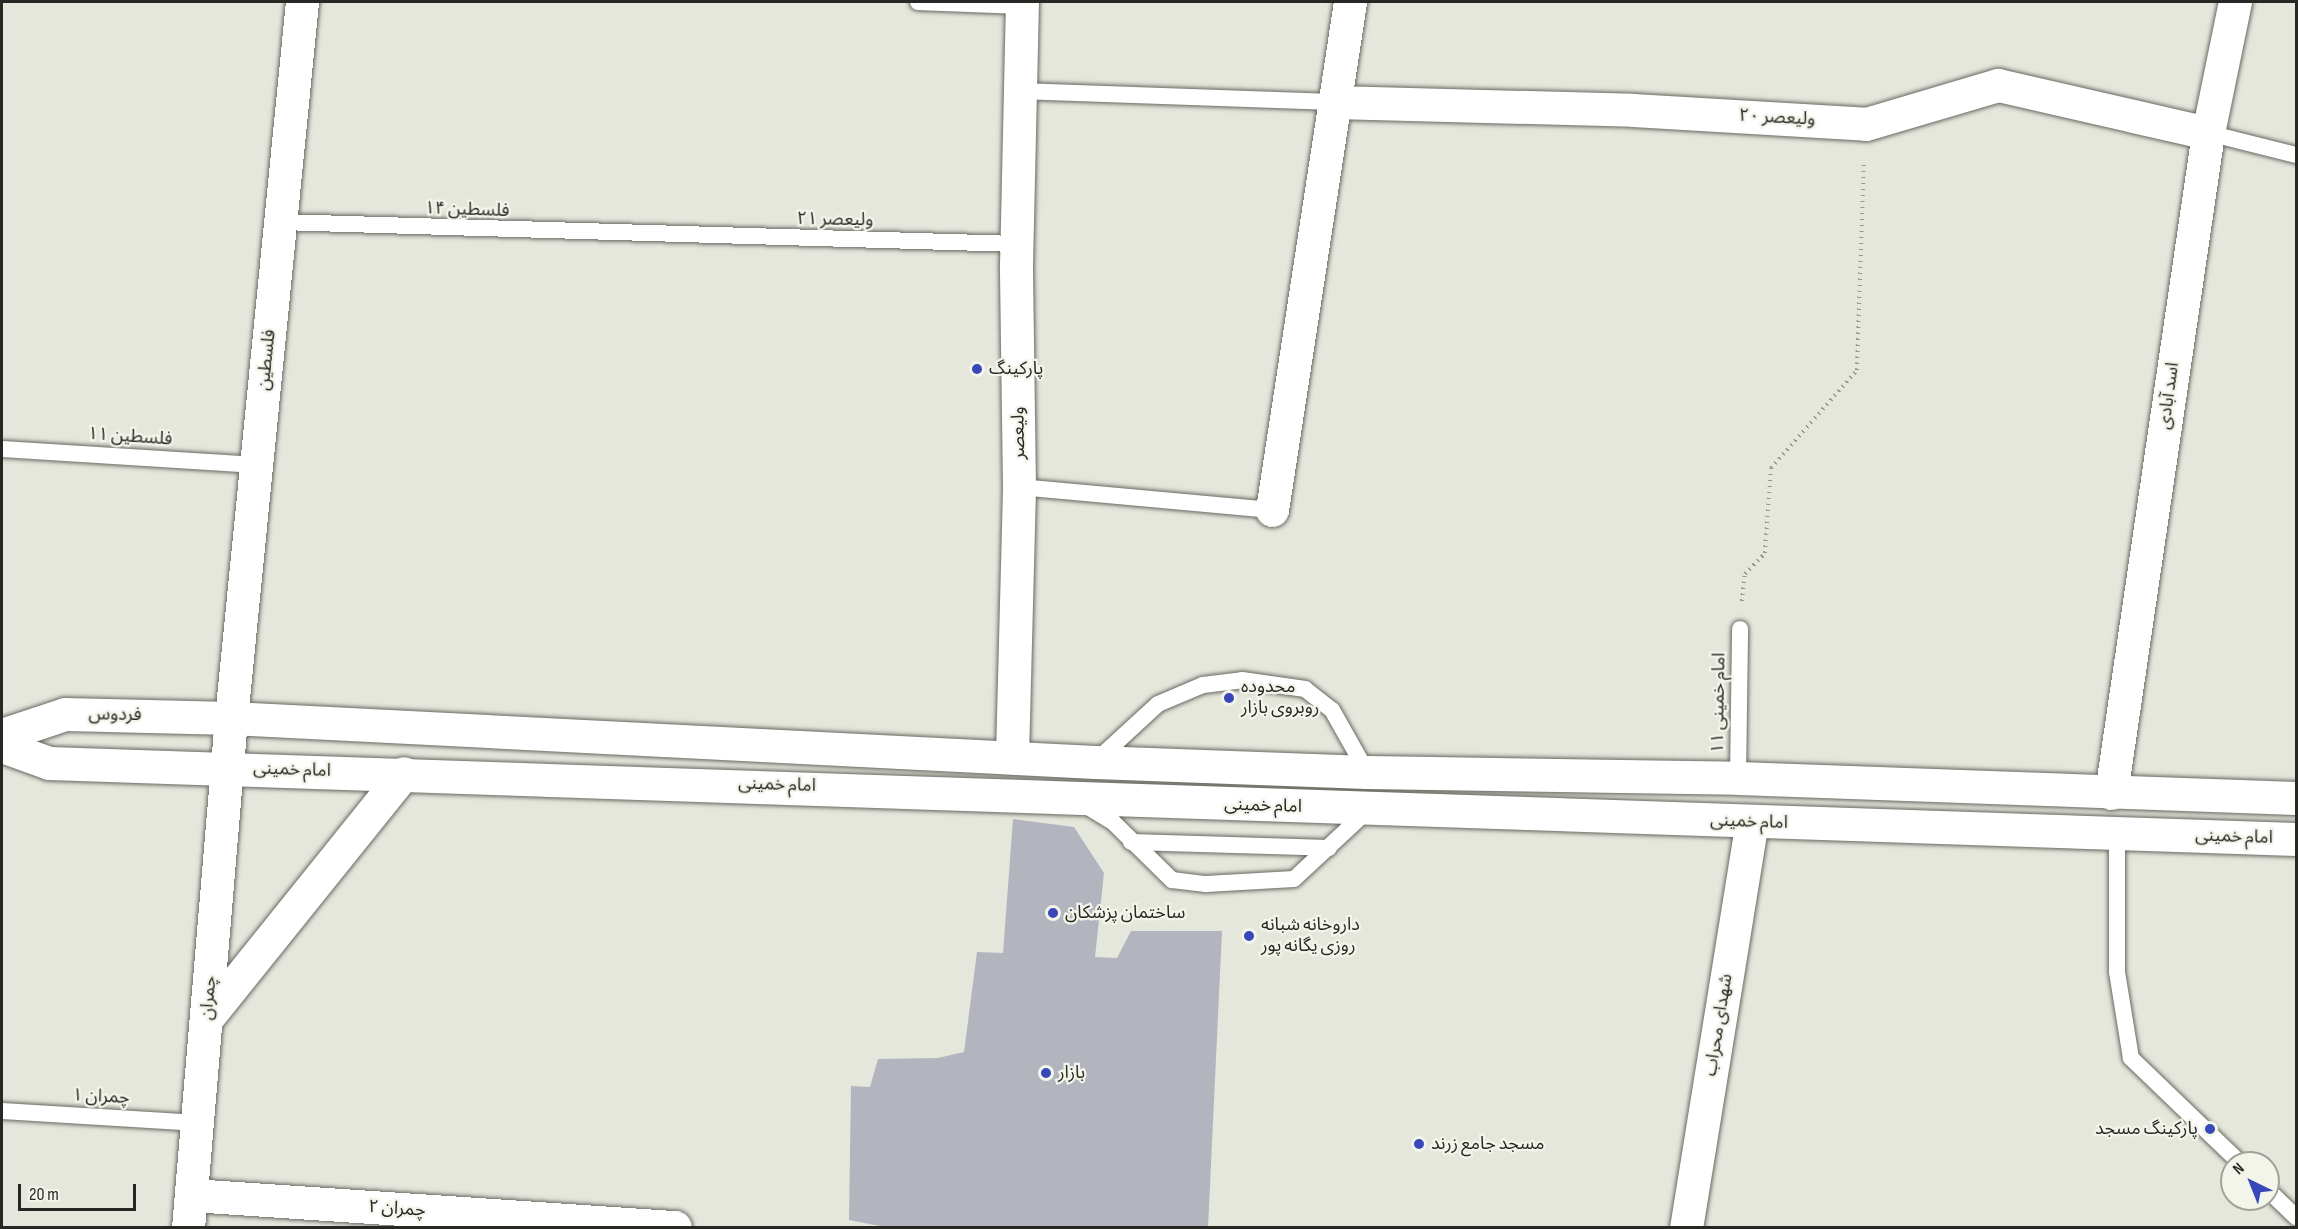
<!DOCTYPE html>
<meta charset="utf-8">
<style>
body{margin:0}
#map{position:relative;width:2298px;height:1229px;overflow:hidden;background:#e5e7dd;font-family:"Sofia Sans Condensed","Noto Sans Arabic",sans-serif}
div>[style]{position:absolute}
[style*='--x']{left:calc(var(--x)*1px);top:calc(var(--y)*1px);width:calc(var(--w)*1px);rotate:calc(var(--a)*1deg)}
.building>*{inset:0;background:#b2b5be}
.path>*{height:4px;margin-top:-2px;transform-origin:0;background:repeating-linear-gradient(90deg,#979991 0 1.5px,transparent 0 6px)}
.roads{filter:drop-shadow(0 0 2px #686960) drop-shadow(0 0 2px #686960)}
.lane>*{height:16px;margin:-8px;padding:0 8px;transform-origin:8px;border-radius:8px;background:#fff}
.street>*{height:33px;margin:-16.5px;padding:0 16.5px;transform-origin:16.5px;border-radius:16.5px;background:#fff}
.secondary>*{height:33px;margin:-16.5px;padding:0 16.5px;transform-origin:16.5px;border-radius:16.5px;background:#fff}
.dots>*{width:16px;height:16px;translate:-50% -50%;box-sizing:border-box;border:3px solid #f3f5ea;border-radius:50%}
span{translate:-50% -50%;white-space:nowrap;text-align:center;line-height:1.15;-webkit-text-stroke:4.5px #f3f5ea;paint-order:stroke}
.street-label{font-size:18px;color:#272824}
.poi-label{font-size:18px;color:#272824}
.left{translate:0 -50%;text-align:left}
.right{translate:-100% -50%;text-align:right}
.frame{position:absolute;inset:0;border:3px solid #272824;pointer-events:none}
.north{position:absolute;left:2220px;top:1151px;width:60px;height:60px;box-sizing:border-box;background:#f3f5ea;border:2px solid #a1a39b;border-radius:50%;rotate:317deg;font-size:16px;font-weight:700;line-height:24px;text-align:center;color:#272824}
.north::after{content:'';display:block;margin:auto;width:21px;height:27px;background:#3848bb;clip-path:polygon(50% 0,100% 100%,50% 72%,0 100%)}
.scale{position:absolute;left:18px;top:1184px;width:118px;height:27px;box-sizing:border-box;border:3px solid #272824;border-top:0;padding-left:8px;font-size:18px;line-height:21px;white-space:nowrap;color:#272824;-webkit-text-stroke:4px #f3f5ea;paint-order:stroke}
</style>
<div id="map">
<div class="building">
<i style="clip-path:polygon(1013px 819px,1074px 827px,1104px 873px,1095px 957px,1117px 958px,1131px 931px,1222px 931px,1208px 1228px,890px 1228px,849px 1220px,851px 1086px,870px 1087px,878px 1059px,938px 1058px,964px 1052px,977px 952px,1003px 953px)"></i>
</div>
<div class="path">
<i style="--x:1742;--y:601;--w:27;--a:-84"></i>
<i style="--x:1745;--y:574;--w:29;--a:-46"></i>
<i style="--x:1765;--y:553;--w:85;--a:-86"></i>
<i style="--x:1771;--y:468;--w:130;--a:-48.7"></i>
<i style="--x:1857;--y:370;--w:210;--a:-88.1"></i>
</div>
<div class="roads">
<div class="lane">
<i style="--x:918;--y:2;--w:103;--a:2.2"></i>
<i style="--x:1019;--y:91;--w:315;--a:2"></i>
<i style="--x:2208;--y:133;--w:91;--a:14"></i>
<i style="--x:280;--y:222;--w:737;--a:1.71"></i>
<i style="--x:2;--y:449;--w:255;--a:3.6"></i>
<i style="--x:1019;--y:487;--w:254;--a:5.2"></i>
<i style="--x:1096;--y:761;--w:84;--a:-42.6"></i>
<i style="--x:1158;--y:704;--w:49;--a:-22.9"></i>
<i style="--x:1203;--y:685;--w:39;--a:-7"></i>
<i style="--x:1242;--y:680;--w:64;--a:8.1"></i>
<i style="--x:1305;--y:689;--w:34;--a:38"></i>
<i style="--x:1332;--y:710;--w:71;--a:60.6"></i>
<i style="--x:1738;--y:778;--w:149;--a:-89.2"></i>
<i style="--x:1083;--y:804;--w:35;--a:31"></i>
<i style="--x:1113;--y:822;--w:83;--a:44.5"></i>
<i style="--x:1172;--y:880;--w:34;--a:7"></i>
<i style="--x:1206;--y:884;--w:88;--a:-3.3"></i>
<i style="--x:1294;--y:879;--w:97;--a:-42.9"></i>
<i style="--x:1365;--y:813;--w:6;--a:-9"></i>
<i style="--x:2117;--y:833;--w:139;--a:90"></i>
<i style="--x:2117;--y:972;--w:87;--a:80.8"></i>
<i style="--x:2131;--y:1058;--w:151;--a:43.9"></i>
<i style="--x:1131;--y:842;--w:198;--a:1.7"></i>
<i style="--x:2;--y:1111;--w:197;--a:3.5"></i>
<i style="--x:2268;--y:1190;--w:39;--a:44"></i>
</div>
<div class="street">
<i style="--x:1334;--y:102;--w:299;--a:1.5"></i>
<i style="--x:1633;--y:110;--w:233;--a:3.4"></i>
<i style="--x:1866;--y:124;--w:138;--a:-16.5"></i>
<i style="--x:1998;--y:85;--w:215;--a:12.9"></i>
<i style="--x:191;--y:1195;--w:485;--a:3.8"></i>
</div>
<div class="secondary">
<i style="--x:1272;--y:510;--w:514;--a:-81.27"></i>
<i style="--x:2;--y:735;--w:66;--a:-18.4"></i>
<i style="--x:65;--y:714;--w:166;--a:1.4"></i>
<i style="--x:231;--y:718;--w:865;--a:2.92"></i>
<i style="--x:1095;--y:762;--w:272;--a:2.1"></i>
<i style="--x:1367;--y:772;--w:371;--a:0.9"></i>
<i style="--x:1738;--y:778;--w:558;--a:2.05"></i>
<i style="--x:2;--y:746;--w:50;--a:19.9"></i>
<i style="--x:49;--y:763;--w:2248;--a:1.94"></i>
<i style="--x:1012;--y:756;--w:269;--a:-88.5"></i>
<i style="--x:1019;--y:487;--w:222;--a:-90.8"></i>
<i style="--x:1016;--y:265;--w:263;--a:-88.7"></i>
<i style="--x:2111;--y:793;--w:667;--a:-81.64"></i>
<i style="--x:2208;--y:133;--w:134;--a:-78.4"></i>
<i style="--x:207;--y:1018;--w:314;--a:-51.2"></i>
<i style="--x:188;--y:1228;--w:512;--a:-85.18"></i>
<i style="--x:231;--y:718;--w:720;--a:-84.34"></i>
<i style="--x:1686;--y:1228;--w:411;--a:-80.8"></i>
</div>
</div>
<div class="dots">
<i style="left:977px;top:369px;background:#3848bb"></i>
<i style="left:1229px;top:698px;background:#3848bb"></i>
<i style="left:1053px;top:913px;background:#3848bb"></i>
<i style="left:1249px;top:936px;background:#3848bb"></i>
<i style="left:1046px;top:1073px;background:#3848bb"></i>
<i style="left:2210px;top:1129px;background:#3848bb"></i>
<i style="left:1419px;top:1144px;background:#3848bb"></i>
</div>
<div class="street-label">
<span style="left:1777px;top:118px;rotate:3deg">ولیعصر ۲۰</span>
<span style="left:467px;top:210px;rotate:2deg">فلسطین ۱۴</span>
<span style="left:835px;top:220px;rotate:1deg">ولیعصر ۲۱</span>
<span style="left:267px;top:360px;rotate:-84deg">فلسطین</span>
<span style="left:2169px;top:396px;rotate:-82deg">اسد آبادی</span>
<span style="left:1019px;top:433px;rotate:-91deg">ولیعصر</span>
<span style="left:130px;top:437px;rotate:4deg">فلسطین ۱۱</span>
<span style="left:1719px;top:703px;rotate:-89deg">امام خمینی ۱۱</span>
<span style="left:115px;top:715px;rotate:1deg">فردوس</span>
<span style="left:292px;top:770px;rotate:2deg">امام خمینی</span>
<span style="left:777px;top:785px;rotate:2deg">امام خمینی</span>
<span style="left:1263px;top:806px;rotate:2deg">امام خمینی</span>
<span style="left:1749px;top:822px;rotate:2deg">امام خمینی</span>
<span style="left:2234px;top:837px;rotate:2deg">امام خمینی</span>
<span style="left:209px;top:998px;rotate:-85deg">چمران</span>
<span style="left:1719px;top:1025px;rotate:-81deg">شهدای محراب</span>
<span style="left:101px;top:1097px;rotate:3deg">چمران ۱</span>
<span style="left:397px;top:1209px;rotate:4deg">چمران ۲</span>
</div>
<div class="poi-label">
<span class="left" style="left:989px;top:369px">پارکینگ</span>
<span class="left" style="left:1241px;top:698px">محدوده<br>روبروی بازار</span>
<span class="left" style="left:1065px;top:913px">ساختمان پزشکان</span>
<span class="left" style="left:1261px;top:936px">داروخانه شبانه<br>روزی یگانه پور</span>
<span class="left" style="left:1058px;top:1073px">بازار</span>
<span class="right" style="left:2198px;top:1129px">پارکینگ مسجد</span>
<span class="left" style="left:1431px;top:1144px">مسجد جامع زرند</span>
</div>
<div class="frame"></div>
<div class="north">N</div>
<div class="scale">20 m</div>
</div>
